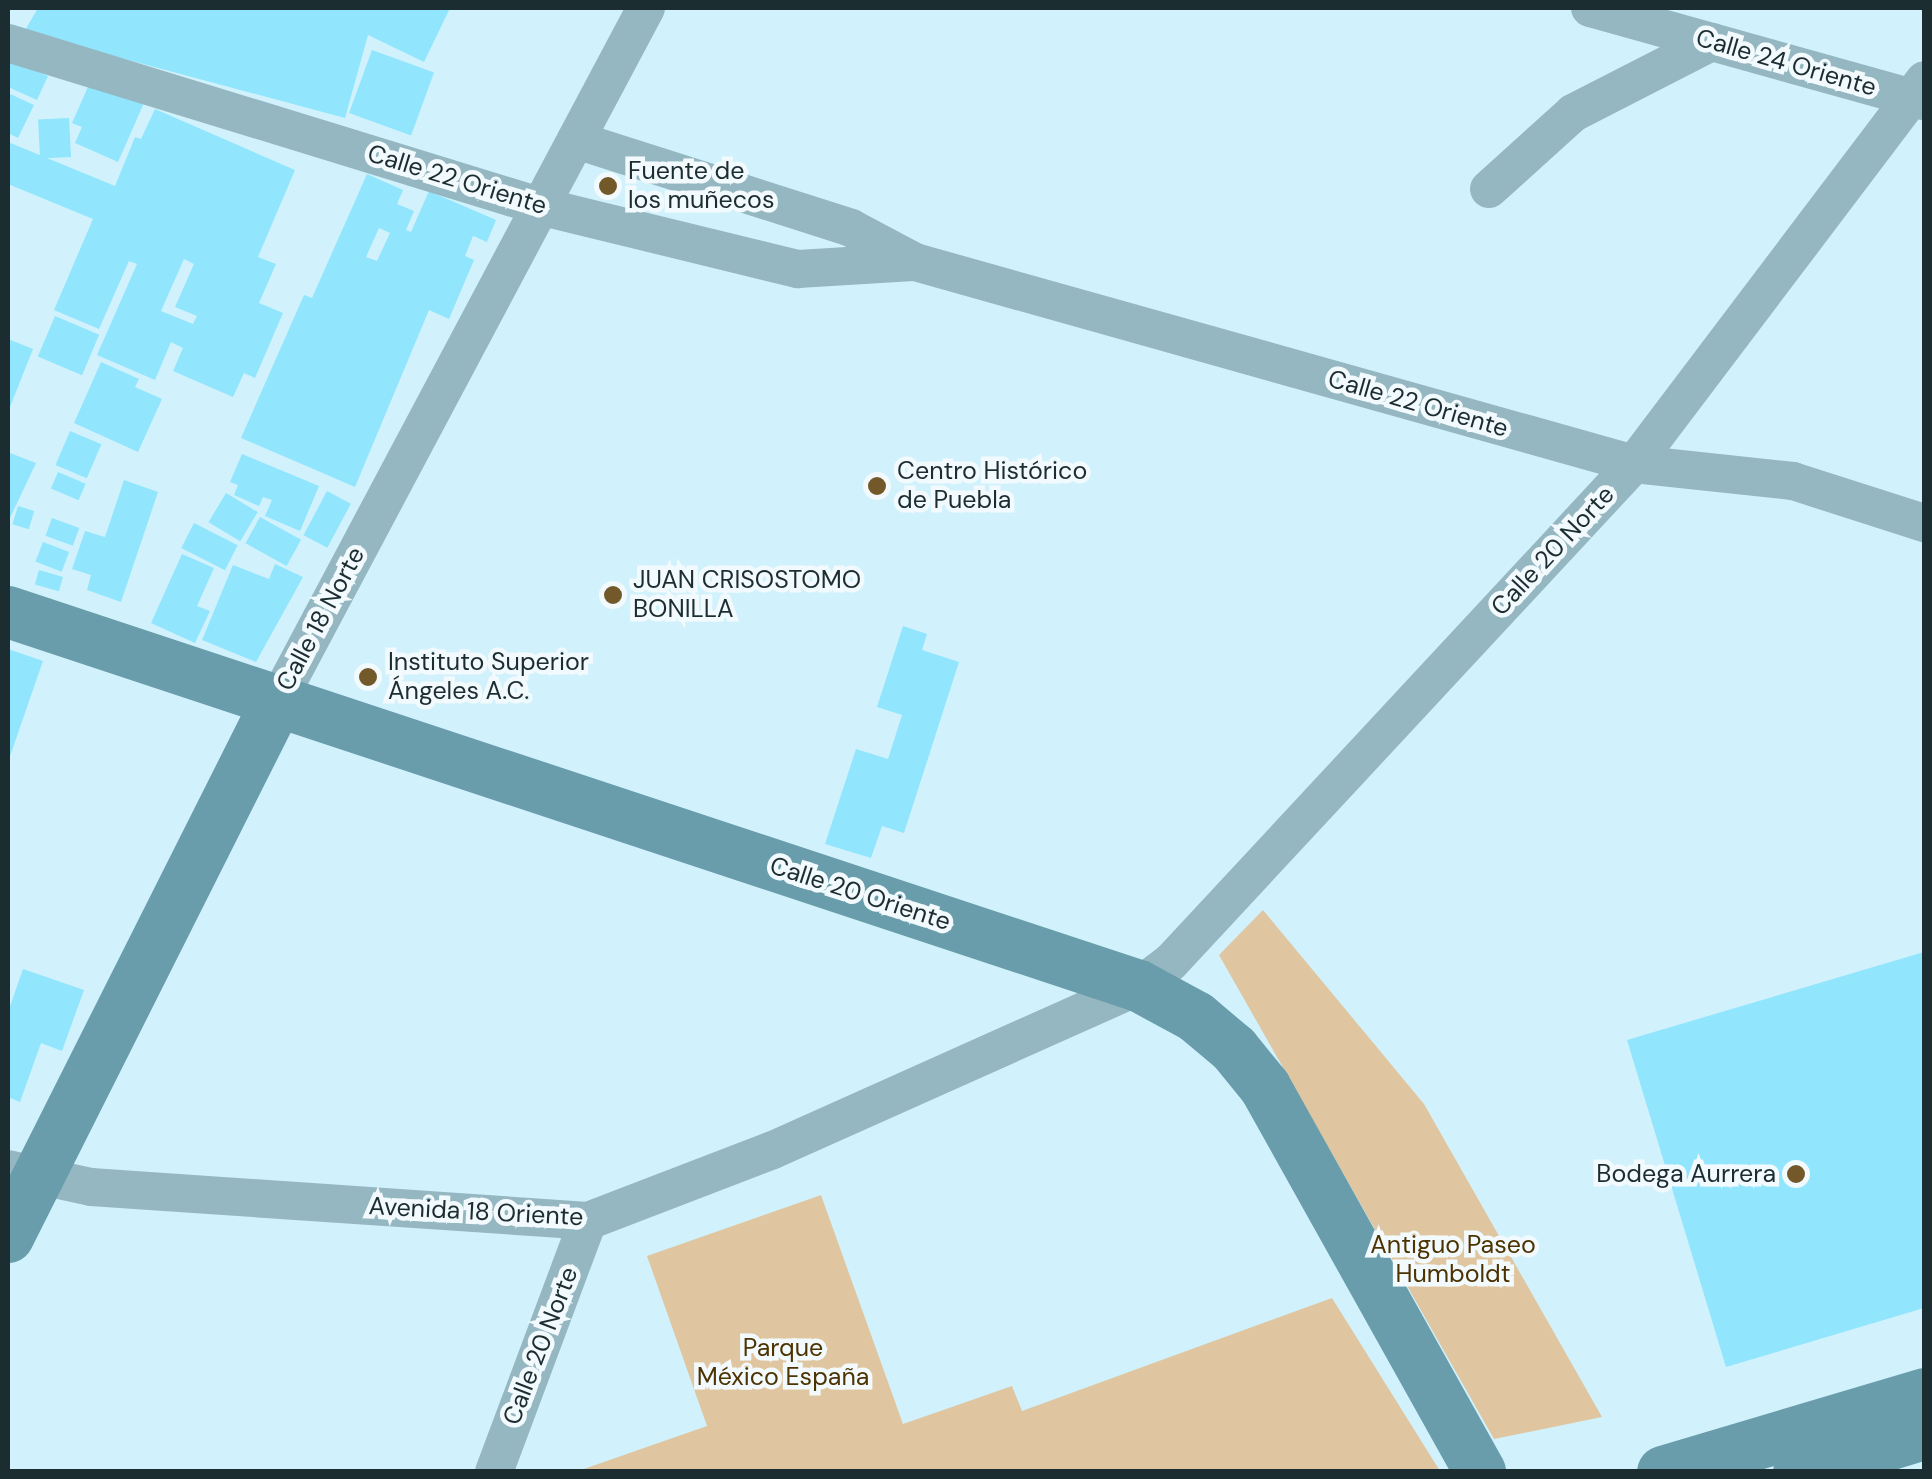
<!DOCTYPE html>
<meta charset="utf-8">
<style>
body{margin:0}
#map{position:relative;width:1932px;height:1479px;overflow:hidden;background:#d1f2fc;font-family:"DM Sans",sans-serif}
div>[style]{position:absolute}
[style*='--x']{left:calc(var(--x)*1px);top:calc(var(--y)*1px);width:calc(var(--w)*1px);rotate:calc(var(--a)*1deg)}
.green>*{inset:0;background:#dfc6a0}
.building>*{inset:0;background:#91e5fc;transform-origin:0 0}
.street>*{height:38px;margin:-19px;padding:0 19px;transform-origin:19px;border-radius:19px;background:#95b7c1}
.secondary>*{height:52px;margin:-26px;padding:0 26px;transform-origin:26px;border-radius:26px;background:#699dac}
.dots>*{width:28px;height:28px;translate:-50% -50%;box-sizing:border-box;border:5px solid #f2fafd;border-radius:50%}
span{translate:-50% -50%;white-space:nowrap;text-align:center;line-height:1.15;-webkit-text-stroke:9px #f2fafd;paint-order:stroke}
.street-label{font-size:25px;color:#1c2d31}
.poi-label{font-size:25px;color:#1c2d31}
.left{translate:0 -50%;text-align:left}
.right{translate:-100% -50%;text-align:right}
.park-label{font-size:25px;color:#4d3302}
.frame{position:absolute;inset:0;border:10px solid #1c2d31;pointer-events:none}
</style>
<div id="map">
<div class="green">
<i style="clip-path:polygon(1263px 910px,1424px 1104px,1602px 1417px,1494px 1439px,1219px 955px)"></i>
<i style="clip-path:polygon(821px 1195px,903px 1424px,1012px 1386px,1022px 1411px,1332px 1298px,1440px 1471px,578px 1471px,707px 1426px,647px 1256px)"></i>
</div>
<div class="building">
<i style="clip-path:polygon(38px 8px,450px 8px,424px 62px,368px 35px,345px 118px,24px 32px)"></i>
<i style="left:372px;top:50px;width:66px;height:67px;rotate:20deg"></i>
<i style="clip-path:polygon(8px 59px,48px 76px,37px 100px,8px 87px)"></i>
<i style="clip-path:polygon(91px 80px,144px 103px,118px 162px,75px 143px,82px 127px,72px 123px)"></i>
<i style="clip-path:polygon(8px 93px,34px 105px,18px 138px,8px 133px)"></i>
<i style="clip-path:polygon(evenodd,155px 109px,295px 170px,258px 257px,276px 264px,259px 303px,283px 313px,255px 378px,244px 373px,233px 397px,173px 371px,183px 348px,171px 342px,155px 380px,97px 355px,137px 264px,129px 261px,99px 329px,54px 310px,93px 219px,8px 184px,8px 142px,115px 186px,135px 137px,141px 139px,155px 109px,184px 259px,194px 264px,175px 307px,197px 316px,193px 324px,161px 311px,184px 259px)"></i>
<i style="left:69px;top:118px;width:39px;height:31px;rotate:87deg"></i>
<i style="clip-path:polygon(evenodd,367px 174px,403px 190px,397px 204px,414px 211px,406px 230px,411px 232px,429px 191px,496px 220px,487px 242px,473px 236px,465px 256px,474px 260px,449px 319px,429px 310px,355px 487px,241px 438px,304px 295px,312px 298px,367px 174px,379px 228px,390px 233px,377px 261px,366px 257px,379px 228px)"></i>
<i style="left:55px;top:316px;width:48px;height:44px;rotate:23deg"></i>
<i style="clip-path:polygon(8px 339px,33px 349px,8px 412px)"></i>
<i style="clip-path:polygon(101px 362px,139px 379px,135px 387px,162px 399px,138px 452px,74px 423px)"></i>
<i style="left:70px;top:431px;width:34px;height:37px;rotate:23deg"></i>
<i style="clip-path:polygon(10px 453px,36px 463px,8px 522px,8px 459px)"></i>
<i style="clip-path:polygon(242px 454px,319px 486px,300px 531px,265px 516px,272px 500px,263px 497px,259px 506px,234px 495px,238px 485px,230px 482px)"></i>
<i style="left:58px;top:472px;width:30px;height:18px;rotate:23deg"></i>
<i style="clip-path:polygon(124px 480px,158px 492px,121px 602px,87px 590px,91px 575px,72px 569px,85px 531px,105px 537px)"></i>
<i style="left:327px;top:491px;width:27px;height:50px;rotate:28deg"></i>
<i style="left:226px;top:493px;width:37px;height:34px;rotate:31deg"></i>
<i style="left:18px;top:506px;width:17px;height:19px;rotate:17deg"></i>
<i style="left:260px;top:517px;width:47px;height:30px;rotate:29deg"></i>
<i style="left:52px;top:518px;width:29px;height:19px;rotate:20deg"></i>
<i style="left:194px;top:523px;width:49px;height:28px;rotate:27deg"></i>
<i style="left:43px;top:542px;width:28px;height:21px;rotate:21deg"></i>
<i style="clip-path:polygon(182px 554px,214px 568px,197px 606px,210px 611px,195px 643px,151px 623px)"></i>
<i style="clip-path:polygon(275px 564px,303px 577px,256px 662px,202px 640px,233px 565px,269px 579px)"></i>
<i style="left:39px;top:570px;width:25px;height:15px;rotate:16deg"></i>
<i style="clip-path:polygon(903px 626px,927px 634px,922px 650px,959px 662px,904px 833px,882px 826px,871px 858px,825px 844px,856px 749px,888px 759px,902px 715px,877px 707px)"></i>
<i style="clip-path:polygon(8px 649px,43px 661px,8px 762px)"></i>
<i style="clip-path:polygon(1924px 952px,1924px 1308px,1726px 1367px,1627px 1040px)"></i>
<i style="clip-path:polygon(23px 969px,84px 990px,62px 1051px,41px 1043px,20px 1102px,8px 1097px,8px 1012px)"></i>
</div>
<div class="street">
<i style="--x:1590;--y:8;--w:347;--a:15.6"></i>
<i style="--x:8;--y:43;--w:555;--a:17.06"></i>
<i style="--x:539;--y:206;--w:267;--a:13.7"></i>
<i style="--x:798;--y:269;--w:115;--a:-3.5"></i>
<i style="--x:576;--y:140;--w:289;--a:17.7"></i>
<i style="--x:851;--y:228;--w:72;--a:28"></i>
<i style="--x:915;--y:262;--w:747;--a:15.69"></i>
<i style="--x:1634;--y:464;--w:160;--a:6.1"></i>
<i style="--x:1793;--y:481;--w:138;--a:17.8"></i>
<i style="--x:1489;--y:189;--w:113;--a:-42.1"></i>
<i style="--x:1573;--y:113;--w:156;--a:-27.1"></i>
<i style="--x:278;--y:700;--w:784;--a:-62"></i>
<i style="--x:8;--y:1169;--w:85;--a:12.2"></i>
<i style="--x:91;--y:1187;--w:498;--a:3.9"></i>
<i style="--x:588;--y:1221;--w:198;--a:-21"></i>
<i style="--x:773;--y:1150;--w:401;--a:-24.1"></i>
<i style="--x:1139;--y:986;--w:39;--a:-37"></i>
<i style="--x:1170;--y:963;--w:681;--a:-47.08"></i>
<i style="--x:1634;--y:464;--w:481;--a:-52.9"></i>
<i style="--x:494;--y:1472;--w:268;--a:-69.5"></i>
</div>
<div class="secondary">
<i style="--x:8;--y:612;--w:1191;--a:18.3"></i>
<i style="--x:1139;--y:986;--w:65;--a:28.5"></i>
<i style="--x:1196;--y:1017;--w:50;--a:40.1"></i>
<i style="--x:1234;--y:1049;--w:49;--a:50.8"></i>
<i style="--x:1265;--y:1087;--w:441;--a:60.8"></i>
<i style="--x:8;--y:1237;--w:601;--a:-63.31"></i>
<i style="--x:1663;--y:1472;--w:272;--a:-16.6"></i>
<i style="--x:1799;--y:1472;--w:131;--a:-16.9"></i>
</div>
<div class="dots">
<i style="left:608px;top:186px;background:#73582a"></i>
<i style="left:877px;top:486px;background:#73582a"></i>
<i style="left:613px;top:595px;background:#73582a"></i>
<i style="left:368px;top:677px;background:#73582a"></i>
<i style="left:1796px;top:1174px;background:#73582a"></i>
</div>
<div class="street-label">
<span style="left:1786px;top:63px;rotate:16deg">Calle 24 Oriente</span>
<span style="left:457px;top:180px;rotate:17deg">Calle 22 Oriente</span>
<span style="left:1418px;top:404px;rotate:16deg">Calle 22 Oriente</span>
<span style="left:1553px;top:551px;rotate:-47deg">Calle 20 Norte</span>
<span style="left:321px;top:619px;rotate:-62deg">Calle 18 Norte</span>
<span style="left:860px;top:894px;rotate:18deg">Calle 20 Oriente</span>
<span style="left:476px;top:1212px;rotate:3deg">Avenida 18 Oriente</span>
<span style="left:541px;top:1346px;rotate:-69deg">Calle 20 Norte</span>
</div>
<div class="poi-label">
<span class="left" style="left:628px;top:186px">Fuente de<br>los muñecos</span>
<span class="left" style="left:897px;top:486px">Centro Histórico<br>de Puebla</span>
<span class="left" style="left:633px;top:595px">JUAN CRISOSTOMO<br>BONILLA</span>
<span class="left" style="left:388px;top:677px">Instituto Superior<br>Ángeles A.C.</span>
<span class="right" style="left:1776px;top:1174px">Bodega Aurrera</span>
</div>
<div class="park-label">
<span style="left:1453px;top:1260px">Antiguo Paseo<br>Humboldt</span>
<span style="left:783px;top:1363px">Parque<br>México España</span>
</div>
<div class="frame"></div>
</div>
